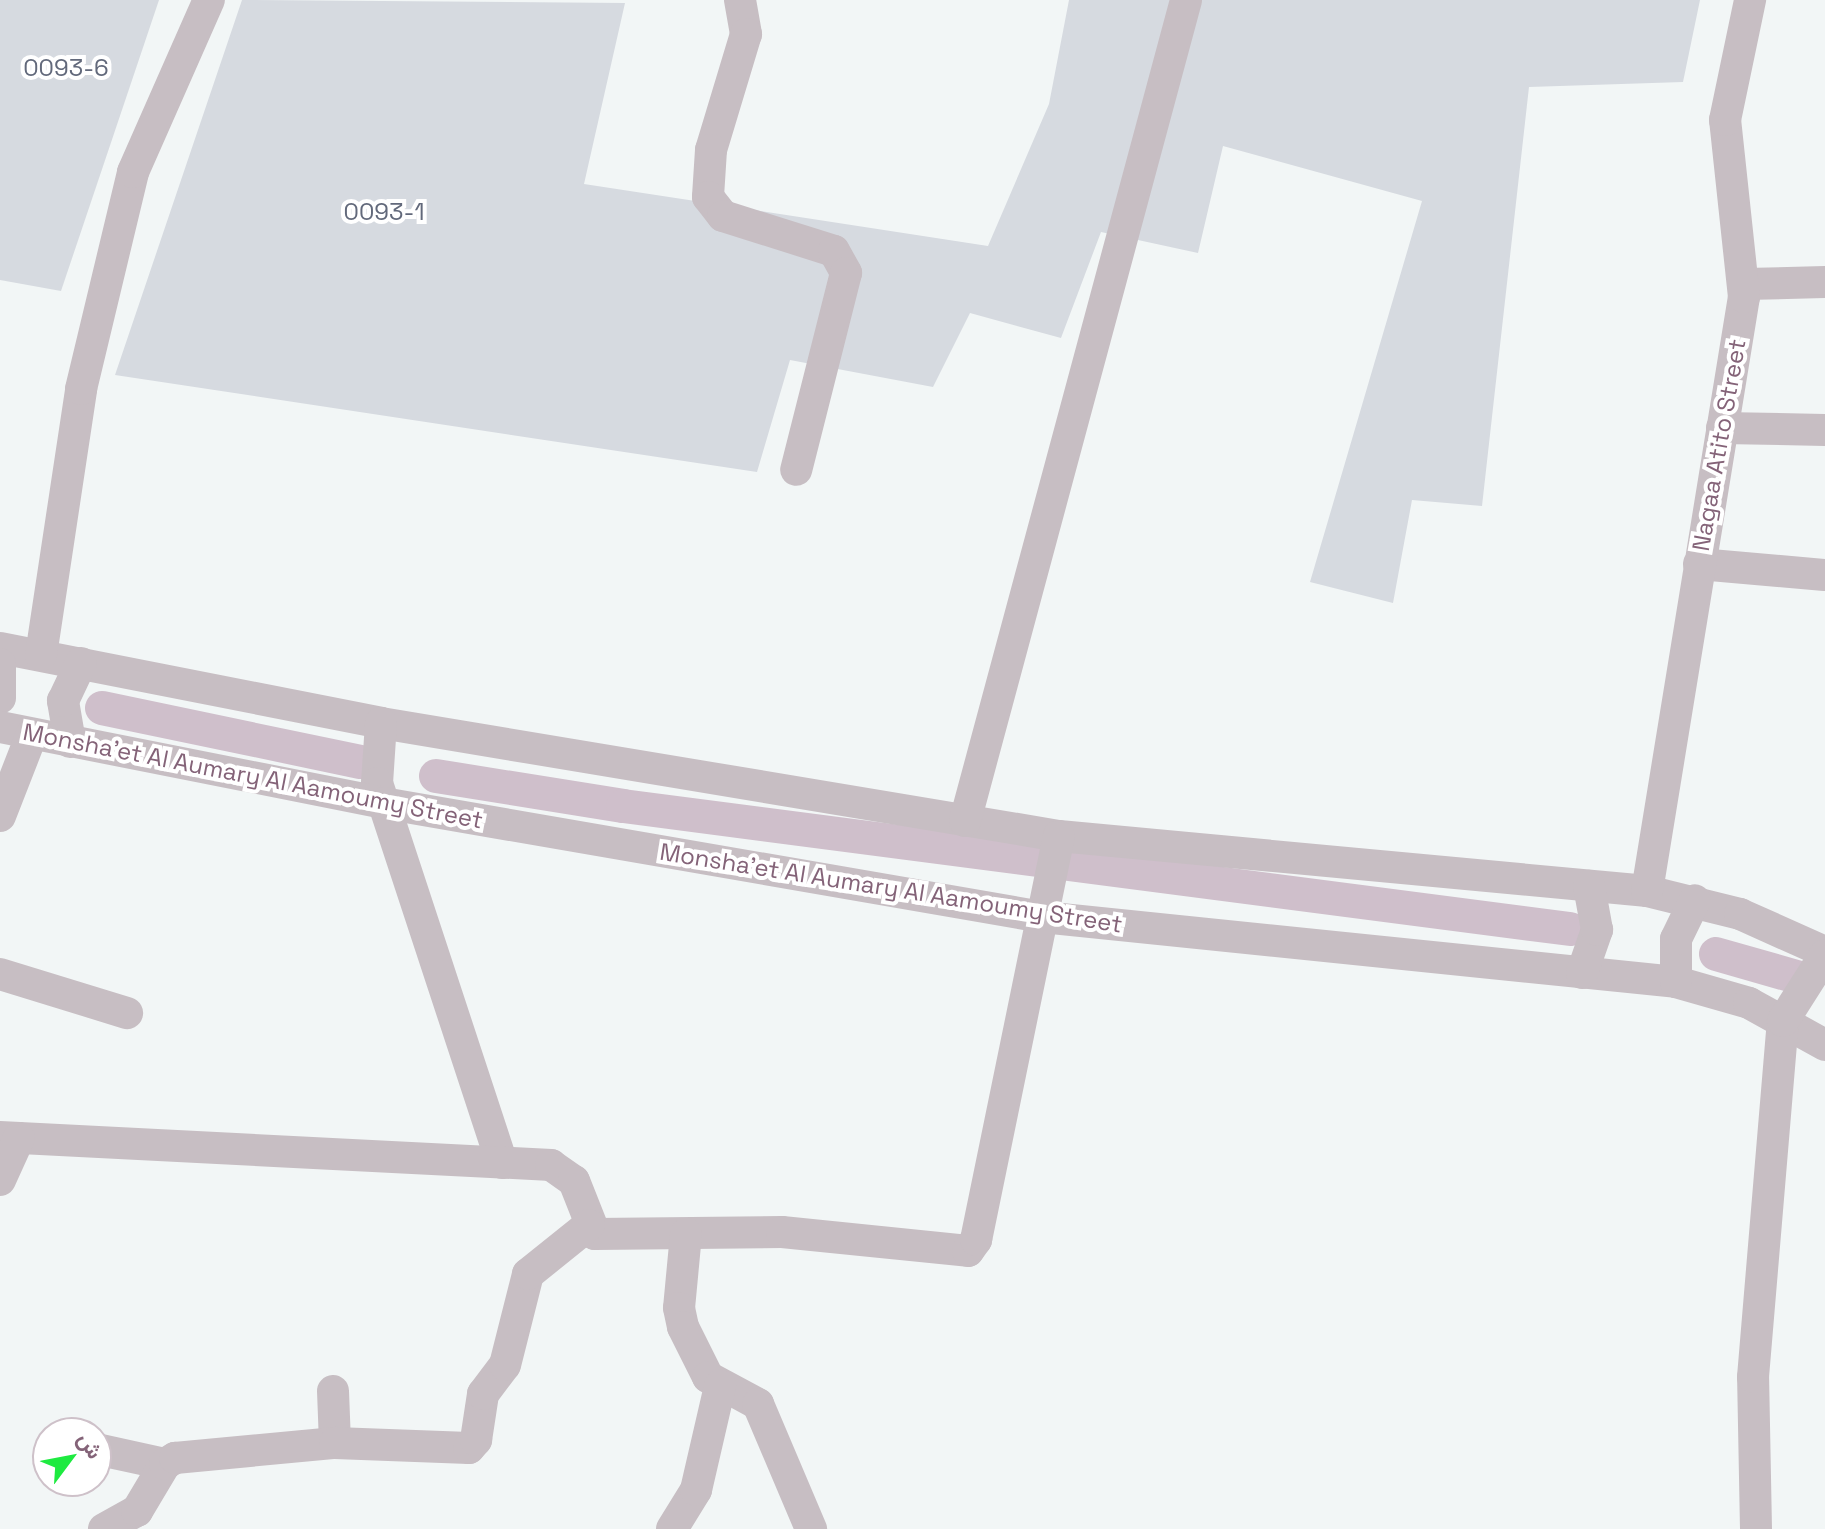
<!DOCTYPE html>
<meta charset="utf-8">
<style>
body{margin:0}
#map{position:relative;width:1825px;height:1529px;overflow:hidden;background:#f2f6f6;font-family:"Space Grotesk",Vazirmatn,sans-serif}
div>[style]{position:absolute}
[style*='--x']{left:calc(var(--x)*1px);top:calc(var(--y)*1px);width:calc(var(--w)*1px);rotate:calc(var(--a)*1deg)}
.green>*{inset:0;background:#d6dae0}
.canal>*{height:34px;margin:-17px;padding:0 17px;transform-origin:17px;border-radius:17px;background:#cfbfcb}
.street>*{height:32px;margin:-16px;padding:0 16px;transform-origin:16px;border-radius:16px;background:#c7bec3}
span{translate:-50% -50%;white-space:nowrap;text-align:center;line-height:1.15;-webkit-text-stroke:8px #fff;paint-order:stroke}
.park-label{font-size:24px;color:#62697b}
.street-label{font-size:24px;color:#846378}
.north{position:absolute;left:32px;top:1417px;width:80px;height:80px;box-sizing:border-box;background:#fff;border:2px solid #cec1c9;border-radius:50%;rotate:58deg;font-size:22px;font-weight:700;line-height:32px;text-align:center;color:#846378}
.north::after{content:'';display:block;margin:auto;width:28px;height:36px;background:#1eea40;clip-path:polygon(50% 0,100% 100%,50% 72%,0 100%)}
</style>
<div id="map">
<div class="green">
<i style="clip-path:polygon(0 0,159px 0,61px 291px,0 280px)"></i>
<i style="clip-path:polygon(242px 0,625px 3px,584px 184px,988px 246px,1049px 104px,1069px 0,1700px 0,1683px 82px,1529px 87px,1482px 506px,1412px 500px,1393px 603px,1310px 582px,1422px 201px,1223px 146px,1198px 253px,1101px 232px,1061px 338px,970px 313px,933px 387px,790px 360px,757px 472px,115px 375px)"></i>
</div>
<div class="canal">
<i style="--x:102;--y:708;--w:264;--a:11.8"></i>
<i style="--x:436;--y:776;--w:189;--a:9.1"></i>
<i style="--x:623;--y:806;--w:955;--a:7.4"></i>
<i style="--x:1716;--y:954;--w:84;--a:15.9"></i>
</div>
<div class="street">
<i style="--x:740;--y:0;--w:35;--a:80"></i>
<i style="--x:746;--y:34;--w:121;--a:106.8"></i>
<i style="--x:711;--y:150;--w:47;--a:93.7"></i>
<i style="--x:708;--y:197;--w:24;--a:52"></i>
<i style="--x:723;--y:216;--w:116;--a:17.5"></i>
<i style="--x:834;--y:251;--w:25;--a:61"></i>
<i style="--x:846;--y:273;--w:203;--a:104.2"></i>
<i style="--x:1745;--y:284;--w:80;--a:-1.4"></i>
<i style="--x:1722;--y:428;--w:103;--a:1.1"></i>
<i style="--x:1699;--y:564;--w:126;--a:5"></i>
<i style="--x:0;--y:648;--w:388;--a:11.1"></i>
<i style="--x:381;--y:723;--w:687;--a:9.46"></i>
<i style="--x:1059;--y:836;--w:591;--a:5.34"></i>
<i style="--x:1647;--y:891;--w:96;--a:13.9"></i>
<i style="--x:1740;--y:914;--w:93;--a:24.1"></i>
<i style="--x:41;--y:655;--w:269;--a:-81.4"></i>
<i style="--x:81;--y:389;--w:223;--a:-76.5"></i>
<i style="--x:133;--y:172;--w:188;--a:-66.2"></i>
<i style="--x:0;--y:664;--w:34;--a:90"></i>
<i style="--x:381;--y:723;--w:60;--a:93.8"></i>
<i style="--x:377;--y:783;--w:400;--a:71.8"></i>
<i style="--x:0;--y:727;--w:390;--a:11.2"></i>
<i style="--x:383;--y:803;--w:669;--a:9.81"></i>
<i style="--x:1042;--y:917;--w:637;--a:5.85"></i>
<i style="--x:1676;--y:982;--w:76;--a:16"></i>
<i style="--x:1749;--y:1003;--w:87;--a:28.9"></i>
<i style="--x:70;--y:742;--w:42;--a:-99.7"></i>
<i style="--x:63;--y:701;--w:42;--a:-64.7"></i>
<i style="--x:0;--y:816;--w:88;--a:-68.7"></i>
<i style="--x:965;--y:821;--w:850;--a:-74.93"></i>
<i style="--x:1647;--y:891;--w:602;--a:-80.73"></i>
<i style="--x:1744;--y:297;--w:178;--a:-96.1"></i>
<i style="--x:1725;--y:120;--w:123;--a:-78.2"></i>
<i style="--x:1582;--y:973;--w:46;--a:-70.8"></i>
<i style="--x:1597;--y:930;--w:45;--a:-100.3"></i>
<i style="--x:0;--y:974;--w:133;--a:17.1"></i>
<i style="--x:1676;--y:982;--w:43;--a:-90"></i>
<i style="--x:1676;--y:939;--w:43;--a:-64"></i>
<i style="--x:0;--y:1137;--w:552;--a:2.91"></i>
<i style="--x:551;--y:1165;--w:28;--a:35"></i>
<i style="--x:574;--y:1181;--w:57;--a:68.4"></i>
<i style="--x:595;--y:1234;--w:187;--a:-0.6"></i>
<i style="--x:782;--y:1232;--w:187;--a:5.8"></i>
<i style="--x:968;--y:1251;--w:14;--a:-54"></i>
<i style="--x:976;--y:1240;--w:412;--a:-78.4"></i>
<i style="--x:0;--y:1180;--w:46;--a:-65.7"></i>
<i style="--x:686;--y:1234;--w:74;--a:95.4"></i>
<i style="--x:679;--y:1308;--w:19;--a:78"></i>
<i style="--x:683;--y:1327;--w:56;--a:63.4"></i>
<i style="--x:708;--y:1377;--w:57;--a:28.4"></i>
<i style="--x:758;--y:1404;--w:136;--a:67"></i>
<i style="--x:333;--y:1391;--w:52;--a:87.8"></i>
<i style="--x:96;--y:1449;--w:71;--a:12.3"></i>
<i style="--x:104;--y:1529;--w:38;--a:-29"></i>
<i style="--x:137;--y:1511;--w:55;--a:-59.2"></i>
<i style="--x:165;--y:1464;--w:12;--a:-31"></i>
<i style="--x:175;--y:1458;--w:161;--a:-5.4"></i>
<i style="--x:335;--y:1443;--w:134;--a:2.1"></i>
<i style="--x:469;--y:1448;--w:11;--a:-49"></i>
<i style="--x:476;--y:1440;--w:47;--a:-81.3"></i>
<i style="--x:483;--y:1394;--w:36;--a:-53"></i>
<i style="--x:505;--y:1365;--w:94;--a:-75.8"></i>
<i style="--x:528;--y:1274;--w:78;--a:-38.8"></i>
<i style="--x:672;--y:1529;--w:46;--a:-58.4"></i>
<i style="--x:696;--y:1490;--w:107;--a:-77"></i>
<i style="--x:1756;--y:1529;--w:152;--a:-91.1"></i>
<i style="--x:1753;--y:1377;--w:357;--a:-85.2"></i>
<i style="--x:1783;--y:1021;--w:78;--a:-57.5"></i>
</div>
<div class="park-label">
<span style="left:66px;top:68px">0093-6</span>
<span style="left:384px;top:212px">0093-1</span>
</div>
<div class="street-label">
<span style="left:1719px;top:445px;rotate:-80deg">Nagaa Atito Street</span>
<span style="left:253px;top:776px;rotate:11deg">Monsha'et Al Aumary Al Aamoumy Street</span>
<span style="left:891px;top:888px;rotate:9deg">Monsha'et Al Aumary Al Aamoumy Street</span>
</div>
<div class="north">ش</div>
</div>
